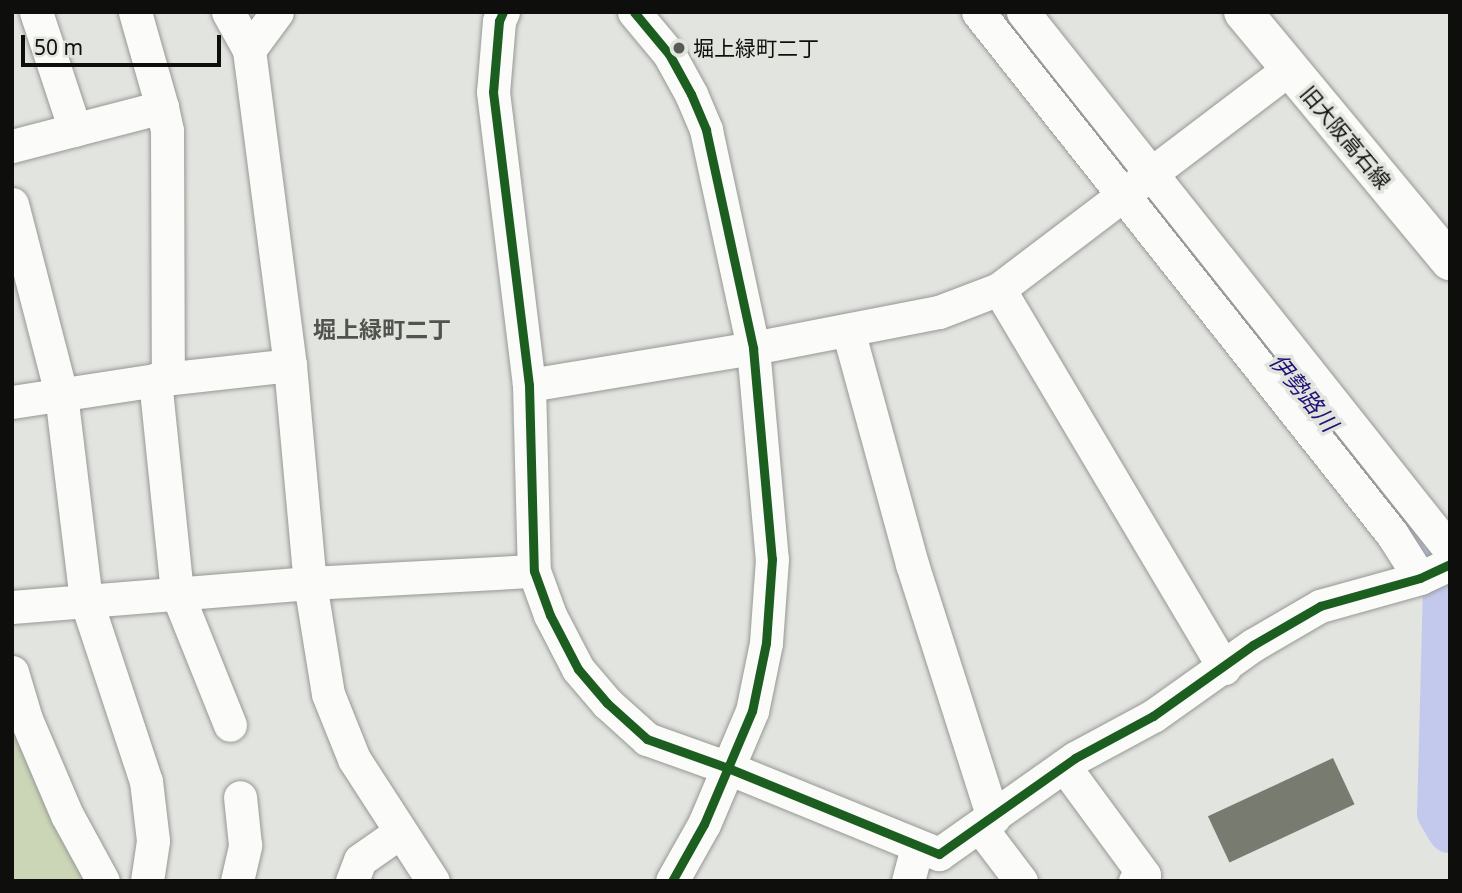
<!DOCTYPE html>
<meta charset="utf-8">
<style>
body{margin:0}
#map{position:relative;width:1462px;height:893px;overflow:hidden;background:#e2e4df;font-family:"Noto Sans","Noto Sans JP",sans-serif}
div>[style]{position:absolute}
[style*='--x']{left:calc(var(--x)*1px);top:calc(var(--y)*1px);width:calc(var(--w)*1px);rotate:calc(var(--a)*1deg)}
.green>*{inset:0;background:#cad6b6}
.river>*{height:47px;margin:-23.5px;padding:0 23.5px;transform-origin:23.5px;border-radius:23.5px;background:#c2c9ec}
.building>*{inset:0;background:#787c70;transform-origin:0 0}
.roads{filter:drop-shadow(0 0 2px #979895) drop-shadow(0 0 2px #979895)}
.minor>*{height:33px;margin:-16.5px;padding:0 16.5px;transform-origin:16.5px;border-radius:16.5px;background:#fbfbfa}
.major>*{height:38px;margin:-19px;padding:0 19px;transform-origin:19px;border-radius:19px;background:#fbfbfa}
.cycleway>*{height:9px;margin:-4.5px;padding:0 4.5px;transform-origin:4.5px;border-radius:4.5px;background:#1b5e20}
.dots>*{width:19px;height:19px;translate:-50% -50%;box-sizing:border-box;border:4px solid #e2e5de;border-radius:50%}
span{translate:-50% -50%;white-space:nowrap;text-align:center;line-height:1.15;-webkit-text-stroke:7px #e2e5de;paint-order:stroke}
.poi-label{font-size:21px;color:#0e0f0d}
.left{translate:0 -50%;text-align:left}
.street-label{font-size:21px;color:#0e0f0d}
.neighbourhood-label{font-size:23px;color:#51544e;font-weight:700}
.water-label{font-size:23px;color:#211075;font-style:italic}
.frame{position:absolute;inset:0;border:14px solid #0e0f0d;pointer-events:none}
.scale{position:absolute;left:21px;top:35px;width:200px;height:32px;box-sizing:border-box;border:4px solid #0e0f0d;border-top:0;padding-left:9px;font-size:21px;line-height:24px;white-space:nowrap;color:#0e0f0d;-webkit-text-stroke:5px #e2e5de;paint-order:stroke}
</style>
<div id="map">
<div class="green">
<i style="clip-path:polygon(12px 713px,90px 881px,12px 881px)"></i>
</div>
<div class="river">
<i style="--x:1000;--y:12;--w:568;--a:51.43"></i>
<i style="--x:1414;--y:530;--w:28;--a:51"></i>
<i style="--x:1432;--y:552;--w:38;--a:68"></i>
<i style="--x:1446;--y:587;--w:225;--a:91.5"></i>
<i style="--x:1440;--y:812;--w:20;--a:60"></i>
</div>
<div class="building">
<i style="left:1333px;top:758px;width:51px;height:138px;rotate:65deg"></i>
</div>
<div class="roads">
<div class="minor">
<i style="--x:36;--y:12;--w:124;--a:71.7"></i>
<i style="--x:228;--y:12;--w:43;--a:61.1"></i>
<i style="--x:249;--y:50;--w:318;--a:82.6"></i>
<i style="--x:290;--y:365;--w:219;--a:84.8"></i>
<i style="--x:310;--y:583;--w:112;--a:80.8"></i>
<i style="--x:328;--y:694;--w:70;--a:68.2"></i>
<i style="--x:354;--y:759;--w:145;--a:57.1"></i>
<i style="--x:503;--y:12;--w:10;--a:114"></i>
<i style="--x:499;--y:21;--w:71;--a:94.8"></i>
<i style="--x:493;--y:92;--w:295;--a:83"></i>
<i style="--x:529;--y:385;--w:186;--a:88.5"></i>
<i style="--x:534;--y:571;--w:47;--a:70"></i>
<i style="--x:550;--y:615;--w:61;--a:62.6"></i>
<i style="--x:578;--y:669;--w:45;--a:49.5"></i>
<i style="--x:607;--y:703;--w:54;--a:42"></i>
<i style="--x:647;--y:739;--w:86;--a:19.7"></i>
<i style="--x:728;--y:768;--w:228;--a:22.2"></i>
<i style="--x:939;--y:854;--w:166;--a:-35.2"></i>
<i style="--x:1075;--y:758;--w:89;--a:-28.3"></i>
<i style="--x:1153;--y:716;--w:123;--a:-35.4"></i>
<i style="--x:1253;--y:645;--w:78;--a:-30.2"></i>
<i style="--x:1320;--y:606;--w:104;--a:-15.6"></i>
<i style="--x:1420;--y:578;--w:33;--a:-25"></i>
<i style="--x:634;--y:12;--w:55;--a:50.2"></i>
<i style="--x:669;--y:54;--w:46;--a:61.2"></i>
<i style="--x:691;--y:94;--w:39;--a:67"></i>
<i style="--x:706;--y:130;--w:223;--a:77.8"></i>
<i style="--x:753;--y:348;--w:212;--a:84.9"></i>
<i style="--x:772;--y:559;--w:84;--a:94.1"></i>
<i style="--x:766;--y:643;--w:69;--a:101.6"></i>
<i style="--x:752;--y:711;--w:123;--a:113"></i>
<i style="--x:704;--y:824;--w:65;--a:119.3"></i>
<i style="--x:978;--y:12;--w:666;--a:51.58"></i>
<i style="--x:1392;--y:534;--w:52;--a:57.5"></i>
<i style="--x:1023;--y:12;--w:687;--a:51.56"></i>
<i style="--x:249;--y:50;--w:47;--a:-53.6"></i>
<i style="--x:162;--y:107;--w:24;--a:78"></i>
<i style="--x:167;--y:130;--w:248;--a:89.8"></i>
<i style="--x:12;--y:146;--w:155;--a:-14.6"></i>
<i style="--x:162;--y:107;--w:99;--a:-105.9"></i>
<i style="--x:12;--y:204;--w:196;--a:75.5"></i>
<i style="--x:61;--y:394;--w:208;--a:83.1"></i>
<i style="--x:86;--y:600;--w:191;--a:71.7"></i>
<i style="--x:146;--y:781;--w:60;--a:83.3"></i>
<i style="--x:153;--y:841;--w:40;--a:98.5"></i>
<i style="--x:999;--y:289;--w:441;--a:59.3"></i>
<i style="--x:848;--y:330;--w:243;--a:74.7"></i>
<i style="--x:912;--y:564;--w:267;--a:72.3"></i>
<i style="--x:155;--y:380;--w:214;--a:84.1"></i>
<i style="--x:177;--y:593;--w:142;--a:68.1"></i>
<i style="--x:529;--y:385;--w:227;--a:-9.4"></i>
<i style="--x:753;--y:348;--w:189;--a:-11"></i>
<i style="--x:939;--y:312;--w:64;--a:-21"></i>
<i style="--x:999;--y:289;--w:364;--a:-37.2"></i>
<i style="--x:12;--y:402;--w:145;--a:-8.7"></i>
<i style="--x:155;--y:380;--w:136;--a:-6.3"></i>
<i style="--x:12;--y:607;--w:299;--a:-4.6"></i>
<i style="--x:310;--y:583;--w:224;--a:-3.1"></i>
<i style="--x:12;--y:672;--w:49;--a:73.4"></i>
<i style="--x:26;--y:719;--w:104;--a:66.9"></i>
<i style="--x:67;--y:815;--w:75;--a:61.4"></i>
<i style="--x:1064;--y:766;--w:135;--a:53.7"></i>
<i style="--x:1144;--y:875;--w:11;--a:146"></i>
<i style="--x:980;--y:827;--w:68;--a:52.8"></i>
<i style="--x:237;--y:881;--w:37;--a:-77"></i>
<i style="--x:245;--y:845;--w:48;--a:-95.9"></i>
<i style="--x:352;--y:881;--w:22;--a:-69"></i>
<i style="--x:360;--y:860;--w:49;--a:-35"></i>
<i style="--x:908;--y:881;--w:35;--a:-75"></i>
</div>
<div class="major">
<i style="--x:1243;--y:12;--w:324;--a:50.3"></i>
</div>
</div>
<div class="cycleway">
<i style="--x:503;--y:12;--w:10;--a:114"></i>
<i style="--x:499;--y:21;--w:71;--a:94.8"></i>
<i style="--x:493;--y:92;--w:295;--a:83"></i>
<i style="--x:529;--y:385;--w:186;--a:88.5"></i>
<i style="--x:534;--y:571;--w:47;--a:70"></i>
<i style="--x:550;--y:615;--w:61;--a:62.6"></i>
<i style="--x:578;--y:669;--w:45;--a:49.5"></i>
<i style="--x:607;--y:703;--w:54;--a:42"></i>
<i style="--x:647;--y:739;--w:86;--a:19.7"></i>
<i style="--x:728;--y:768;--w:228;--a:22.2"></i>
<i style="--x:939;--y:854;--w:166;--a:-35.2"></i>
<i style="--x:1075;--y:758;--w:89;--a:-28.3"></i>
<i style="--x:1153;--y:716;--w:123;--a:-35.4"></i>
<i style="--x:1253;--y:645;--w:78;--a:-30.2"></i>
<i style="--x:1320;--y:606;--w:104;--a:-15.6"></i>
<i style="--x:1420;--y:578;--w:33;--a:-25"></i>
<i style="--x:634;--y:12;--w:55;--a:50.2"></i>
<i style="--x:669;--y:54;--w:46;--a:61.2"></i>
<i style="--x:691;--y:94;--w:39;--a:67"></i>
<i style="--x:706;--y:130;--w:223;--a:77.8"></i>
<i style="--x:753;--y:348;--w:212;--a:84.9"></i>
<i style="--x:772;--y:559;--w:84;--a:94.1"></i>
<i style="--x:766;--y:643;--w:69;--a:101.6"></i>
<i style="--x:752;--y:711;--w:123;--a:113"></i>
<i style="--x:704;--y:824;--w:65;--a:119.3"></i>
</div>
<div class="dots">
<i style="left:679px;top:48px;background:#585a56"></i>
</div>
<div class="poi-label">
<span class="left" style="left:693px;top:48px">堀上緑町二丁</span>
</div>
<div class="street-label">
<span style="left:1346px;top:137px;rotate:50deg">旧大阪高石線</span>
</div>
<div class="neighbourhood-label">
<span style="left:382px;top:329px">堀上緑町二丁</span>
</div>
<div class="water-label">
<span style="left:1304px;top:392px;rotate:51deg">伊勢路川</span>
</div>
<div class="frame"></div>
<div class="scale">50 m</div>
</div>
